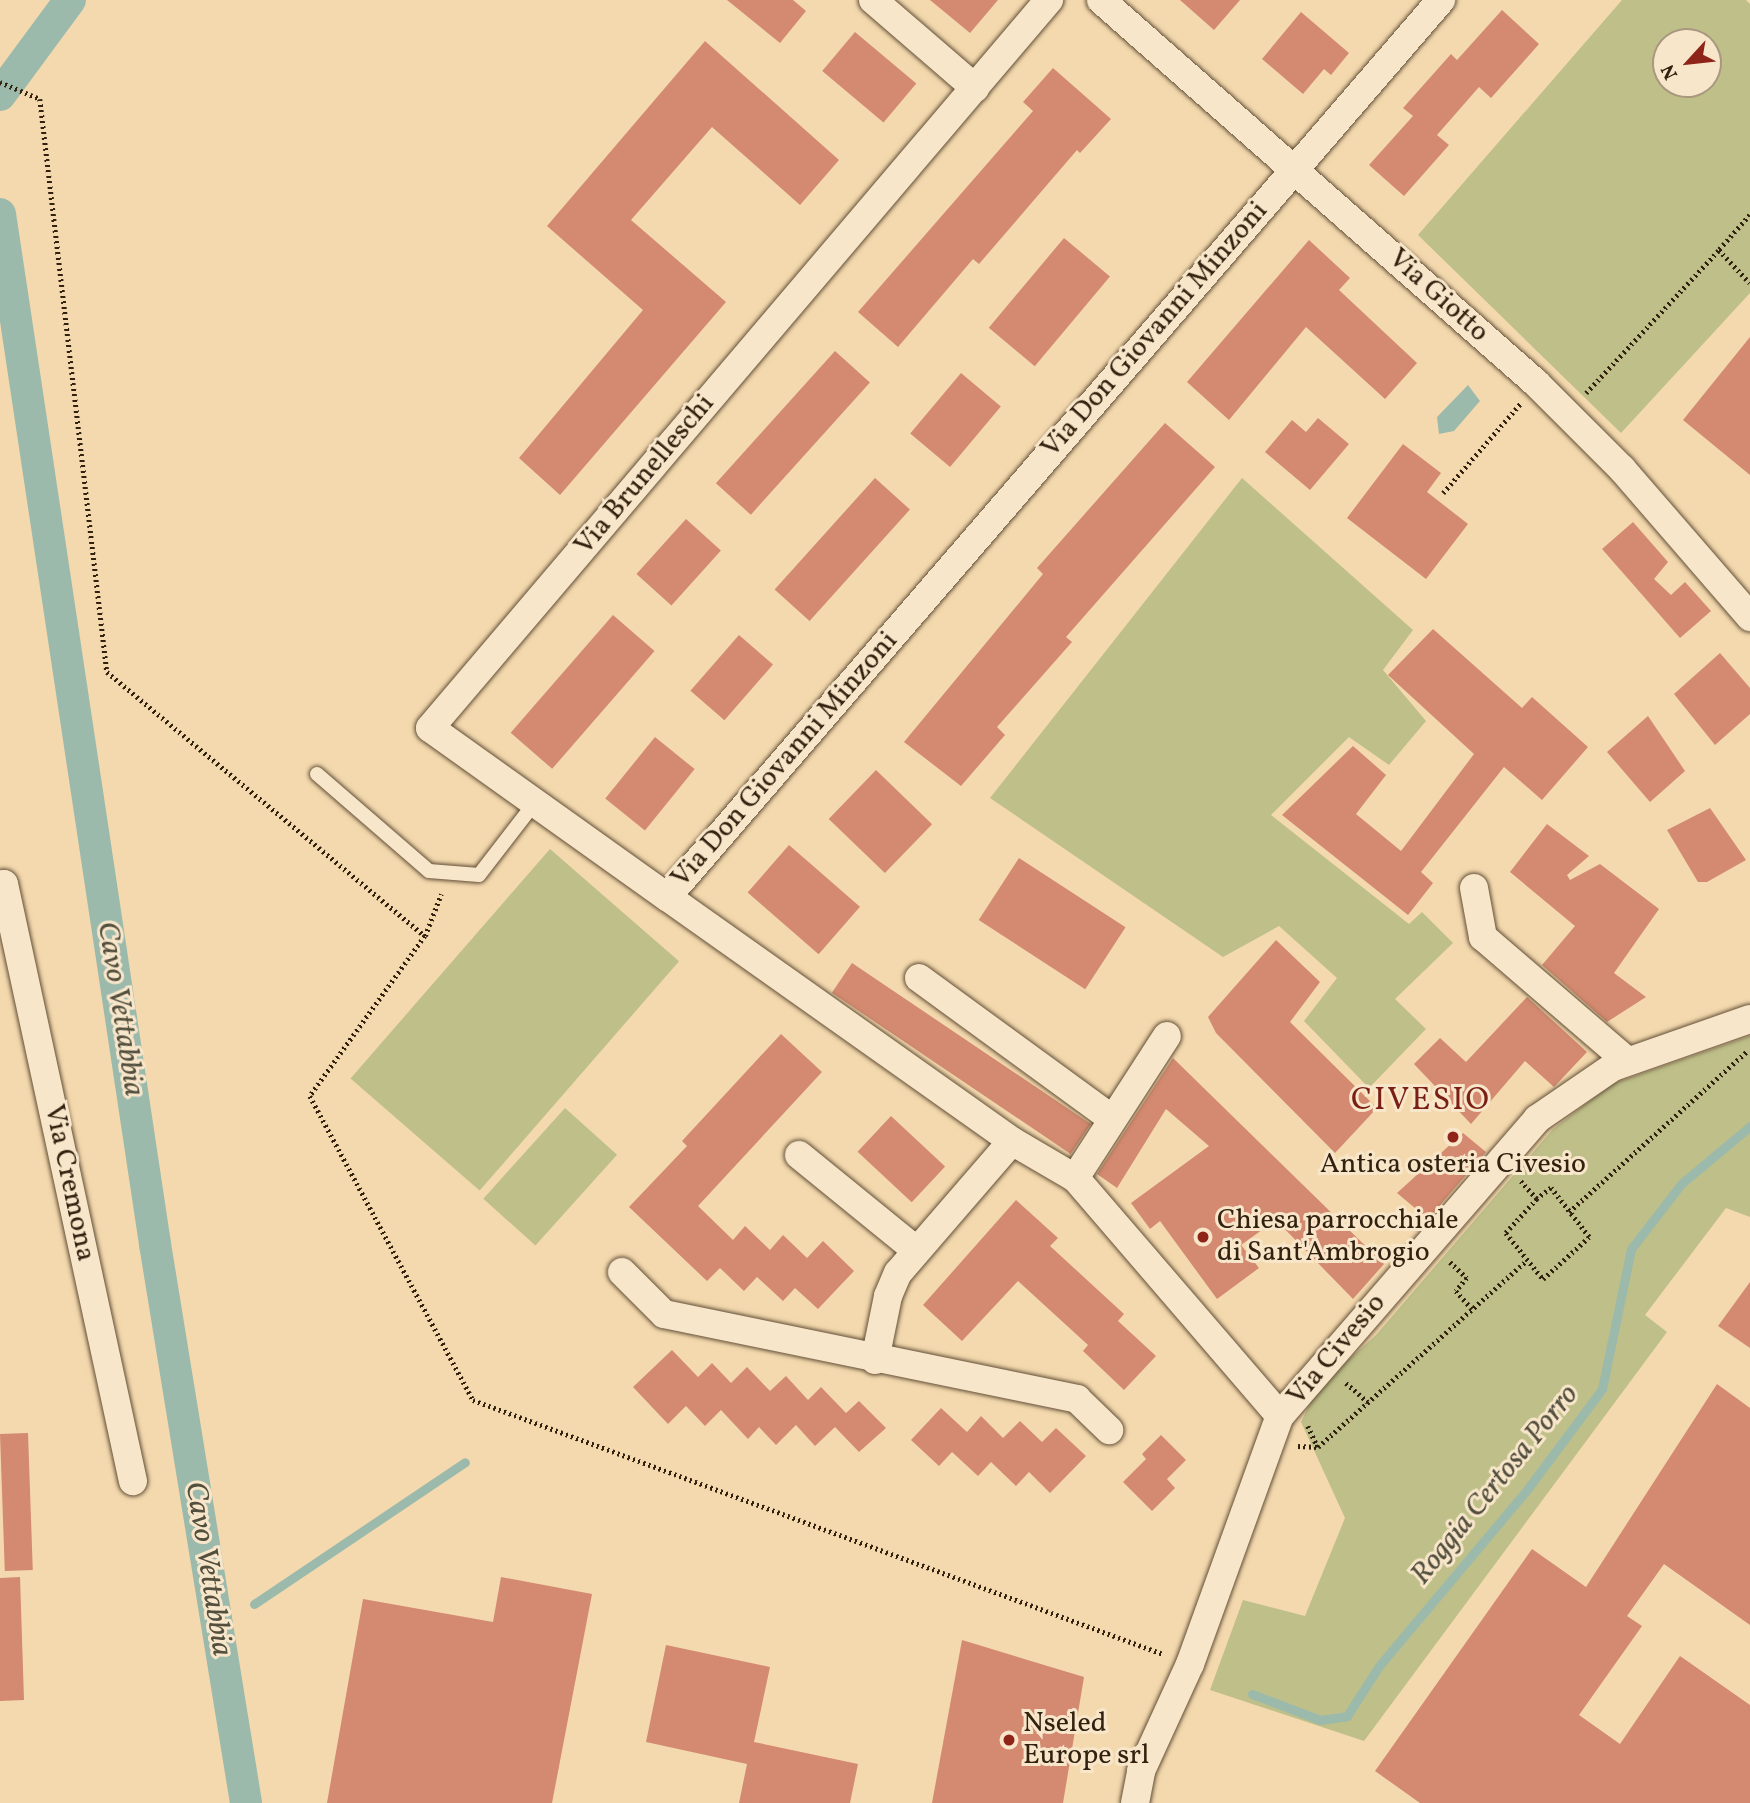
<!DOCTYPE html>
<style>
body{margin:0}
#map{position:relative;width:1750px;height:1803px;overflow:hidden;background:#f4d9ae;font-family:Vollkorn,serif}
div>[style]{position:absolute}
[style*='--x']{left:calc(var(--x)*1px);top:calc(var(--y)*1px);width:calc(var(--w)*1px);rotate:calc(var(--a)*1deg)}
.green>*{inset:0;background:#bebf89;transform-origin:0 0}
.water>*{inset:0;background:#9cbaac}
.stream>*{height:9px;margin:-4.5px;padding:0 4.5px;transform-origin:4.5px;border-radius:4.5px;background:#9cbaac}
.canal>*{height:32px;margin:-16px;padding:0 16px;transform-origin:16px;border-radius:16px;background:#9cbaac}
.building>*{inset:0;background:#d38a70;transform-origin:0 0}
.path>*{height:4.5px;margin-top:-2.25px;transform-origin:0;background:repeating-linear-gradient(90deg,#32210f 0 2px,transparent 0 5.5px)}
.roads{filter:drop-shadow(0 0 2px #624f37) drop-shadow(0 0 2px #624f37)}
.service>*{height:14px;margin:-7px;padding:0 7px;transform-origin:7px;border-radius:7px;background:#f8e6ca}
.minor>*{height:28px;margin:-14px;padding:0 14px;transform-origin:14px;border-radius:14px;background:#f8e6ca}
.dots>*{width:19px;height:19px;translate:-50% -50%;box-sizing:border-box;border:4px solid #f8e6ca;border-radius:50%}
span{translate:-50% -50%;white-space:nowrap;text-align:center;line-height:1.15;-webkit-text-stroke:6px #f8e6ca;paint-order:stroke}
.street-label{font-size:28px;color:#32210f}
.poi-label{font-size:28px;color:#32210f}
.left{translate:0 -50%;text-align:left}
.water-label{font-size:30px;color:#524f3e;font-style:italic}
.quarter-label{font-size:32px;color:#7a1f14;letter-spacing:2px}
.north{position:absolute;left:1652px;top:28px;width:70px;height:70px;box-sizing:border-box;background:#f8e6ca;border:2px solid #a9977f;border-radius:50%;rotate:243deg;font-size:19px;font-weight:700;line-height:28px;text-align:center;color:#32210f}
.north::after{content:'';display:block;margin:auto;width:24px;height:32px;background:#8f2418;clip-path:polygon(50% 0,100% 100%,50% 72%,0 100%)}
</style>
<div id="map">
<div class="green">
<i style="clip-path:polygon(evenodd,1622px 0,1746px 0,1750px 4px,1750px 293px,1621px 433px,1418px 235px,1622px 0,1666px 42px,1708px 42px,1708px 84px,1666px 84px,1666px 42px)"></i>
<i style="clip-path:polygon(1242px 478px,1413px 630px,1383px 670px,1426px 721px,1389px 765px,1349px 737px,1271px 815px,1409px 924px,1422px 912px,1453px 943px,1395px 999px,1426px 1029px,1369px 1088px,1304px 1021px,1337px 978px,1279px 926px,1223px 957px,990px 798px)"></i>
<i style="left:550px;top:849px;width:171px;height:304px;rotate:41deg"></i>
<i style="clip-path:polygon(1750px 1036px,1750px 1217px,1726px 1208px,1645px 1315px,1667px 1332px,1364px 1741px,1210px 1690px,1243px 1600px,1305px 1616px,1345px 1518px,1301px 1422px,1318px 1387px,1376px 1335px,1553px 1129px,1612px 1084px)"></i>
<i style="left:565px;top:1108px;width:70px;height:122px;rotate:42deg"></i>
</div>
<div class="water">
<i style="clip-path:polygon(1468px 385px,1480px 401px,1454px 431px,1439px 434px,1437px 417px)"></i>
</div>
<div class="stream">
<i style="--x:254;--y:1604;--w:254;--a:-33.9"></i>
<i style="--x:1252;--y:1694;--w:73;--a:20.9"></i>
<i style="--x:1320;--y:1720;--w:27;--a:-8"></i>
<i style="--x:1347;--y:1716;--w:59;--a:-57.4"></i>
<i style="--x:1379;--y:1666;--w:234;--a:-50"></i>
<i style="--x:1529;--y:1487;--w:122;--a:-53.3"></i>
<i style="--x:1602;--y:1389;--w:143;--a:-78.3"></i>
<i style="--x:1631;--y:1249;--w:82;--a:-52.4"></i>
<i style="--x:1681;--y:1184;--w:90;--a:-40"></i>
</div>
<div class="canal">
<i style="--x:0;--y:95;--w:118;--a:-53.6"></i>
<i style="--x:0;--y:214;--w:1042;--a:81.44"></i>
<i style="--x:155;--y:1244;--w:566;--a:80.75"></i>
</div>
<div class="building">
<i style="clip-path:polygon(727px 0,793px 0,806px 11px,780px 43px)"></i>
<i style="clip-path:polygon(930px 0,998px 0,970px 33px)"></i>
<i style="clip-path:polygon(1180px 0,1240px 0,1214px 30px)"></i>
<i style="clip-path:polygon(1502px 10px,1539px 44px,1491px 98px,1479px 87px,1437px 135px,1449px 145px,1404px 196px,1369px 165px,1413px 116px,1403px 108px,1451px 54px,1457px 60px)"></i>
<i style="clip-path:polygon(1301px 12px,1349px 53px,1331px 75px,1324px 69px,1303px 94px,1262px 59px)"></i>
<i style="left:855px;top:32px;width:80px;height:51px;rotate:40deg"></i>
<i style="clip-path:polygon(705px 41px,839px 160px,800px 205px,712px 127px,631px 220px,726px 302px,560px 495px,519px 458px,643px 310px,547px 226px)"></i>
<i style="clip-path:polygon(1053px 68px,1111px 119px,1080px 153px,1077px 150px,979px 264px,973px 259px,898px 347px,858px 312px,1033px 111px,1023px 102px)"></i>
<i style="left:1064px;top:238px;width:60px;height:117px;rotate:40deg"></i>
<i style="clip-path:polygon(1309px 240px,1350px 278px,1339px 290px,1417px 363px,1385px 399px,1306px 327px,1229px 420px,1187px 382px)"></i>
<i style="clip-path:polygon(1750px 337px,1750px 475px,1683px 420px)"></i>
<i style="left:835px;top:351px;width:47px;height:178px;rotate:42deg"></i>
<i style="left:961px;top:373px;width:52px;height:79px;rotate:40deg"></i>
<i style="clip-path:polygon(1318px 418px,1349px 444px,1310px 490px,1265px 452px,1292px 420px,1306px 432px)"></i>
<i style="clip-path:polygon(1165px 423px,1215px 467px,1066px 637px,1072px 642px,997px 727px,1005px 735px,961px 786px,904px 742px,1043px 574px,1037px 568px)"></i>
<i style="clip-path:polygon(1403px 444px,1441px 473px,1427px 492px,1468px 524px,1426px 579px,1347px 518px)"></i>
<i style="left:875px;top:478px;width:47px;height:150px;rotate:42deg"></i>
<i style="left:686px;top:519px;width:47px;height:74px;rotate:42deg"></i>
<i style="clip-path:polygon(1633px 522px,1668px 562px,1654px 579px,1671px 595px,1685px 582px,1711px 611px,1680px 638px,1602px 549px)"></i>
<i style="left:613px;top:615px;width:55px;height:156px;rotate:41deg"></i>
<i style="clip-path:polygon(1433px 629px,1522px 708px,1532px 697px,1588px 747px,1542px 800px,1504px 767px,1421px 872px,1433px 883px,1408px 915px,1282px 815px,1353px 746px,1386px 775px,1356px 814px,1401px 851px,1474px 754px,1388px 675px)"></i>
<i style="left:739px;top:635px;width:45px;height:74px;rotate:41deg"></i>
<i style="clip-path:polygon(1720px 653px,1750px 688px,1750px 714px,1715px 745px,1674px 694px)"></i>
<i style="clip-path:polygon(1648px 716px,1685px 771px,1650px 802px,1607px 752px)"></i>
<i style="left:655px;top:737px;width:51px;height:79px;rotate:39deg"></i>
<i style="left:876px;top:770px;width:78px;height:68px;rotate:44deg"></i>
<i style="clip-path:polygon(1710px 808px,1746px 860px,1707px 882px,1698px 882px,1667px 830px)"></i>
<i style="clip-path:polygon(1547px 824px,1589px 856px,1567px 875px,1570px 880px,1600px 864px,1659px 909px,1614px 973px,1646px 997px,1607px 1022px,1542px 965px,1575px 926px,1510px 872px)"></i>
<i style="left:789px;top:845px;width:94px;height:63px;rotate:41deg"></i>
<i style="left:1019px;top:858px;width:127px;height:74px;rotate:33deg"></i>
<i style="clip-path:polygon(1276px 940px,1320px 982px,1290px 1022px,1377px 1108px,1335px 1153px,1216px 1033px,1208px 1017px)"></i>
<i style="left:852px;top:963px;width:288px;height:36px;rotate:34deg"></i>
<i style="clip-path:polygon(1527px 997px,1587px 1052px,1554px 1087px,1525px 1061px,1471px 1124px,1414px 1064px,1440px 1038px,1466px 1062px)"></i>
<i style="clip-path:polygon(781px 1034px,822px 1072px,698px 1206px,733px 1240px,745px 1226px,770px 1250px,783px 1235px,807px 1258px,823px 1241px,854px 1271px,818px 1309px,795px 1288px,783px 1301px,757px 1277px,744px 1291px,720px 1268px,707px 1281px,629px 1207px,687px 1146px,682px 1141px)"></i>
<i style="clip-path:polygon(1173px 1058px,1384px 1264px,1353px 1299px,1276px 1220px,1241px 1245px,1259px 1268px,1217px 1299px,1160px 1221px,1150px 1229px,1131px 1203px,1209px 1146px,1166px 1109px,1117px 1188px,1097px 1174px)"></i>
<i style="left:891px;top:1116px;width:74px;height:49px;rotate:43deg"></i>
<i style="clip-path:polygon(1463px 1133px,1486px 1152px,1428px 1219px,1397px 1193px)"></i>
<i style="clip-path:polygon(1016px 1200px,1058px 1238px,1050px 1246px,1124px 1314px,1118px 1321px,1156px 1356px,1124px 1390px,1083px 1351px,1088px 1345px,1018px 1281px,962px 1341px,923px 1305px)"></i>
<i style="clip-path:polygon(1750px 1282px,1750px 1348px,1718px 1326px)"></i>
<i style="clip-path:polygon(672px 1350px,698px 1377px,712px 1363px,731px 1383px,747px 1367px,770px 1391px,786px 1376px,808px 1400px,821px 1387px,846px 1413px,859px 1401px,886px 1428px,859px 1452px,835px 1427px,815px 1446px,796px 1425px,776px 1445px,759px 1427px,748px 1439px,721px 1410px,705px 1426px,686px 1406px,668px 1424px,633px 1387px)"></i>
<i style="clip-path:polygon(1717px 1384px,1750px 1408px,1750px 1625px,1664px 1564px,1627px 1616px,1642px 1626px,1579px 1715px,1620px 1744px,1680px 1656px,1750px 1705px,1750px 1803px,1420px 1803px,1375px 1771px,1532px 1549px,1586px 1587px)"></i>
<i style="clip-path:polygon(941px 1408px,967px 1432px,981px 1416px,1003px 1438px,1020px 1421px,1042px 1442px,1056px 1428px,1086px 1456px,1050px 1493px,1029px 1472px,1016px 1486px,991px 1462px,978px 1476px,952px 1452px,939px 1466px,911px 1440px)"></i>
<i style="left:28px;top:1433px;width:137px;height:28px;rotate:88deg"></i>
<i style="clip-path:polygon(1161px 1435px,1186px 1460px,1167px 1479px,1175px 1488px,1152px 1511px,1123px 1482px,1146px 1459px,1142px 1454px)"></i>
<i style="clip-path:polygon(20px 1577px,24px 1700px,0 1701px,0 1578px)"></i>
<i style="clip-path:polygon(501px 1577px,592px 1594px,552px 1803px,327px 1803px,363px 1599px,493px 1622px)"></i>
<i style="clip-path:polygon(962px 1640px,1084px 1677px,1063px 1803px,932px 1803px)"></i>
<i style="clip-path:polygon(666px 1645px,770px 1667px,754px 1742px,858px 1764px,850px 1803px,739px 1803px,747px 1764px,646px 1742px)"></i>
</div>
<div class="path">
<i style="--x:0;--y:82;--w:43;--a:23"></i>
<i style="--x:40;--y:99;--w:577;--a:83.33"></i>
<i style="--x:107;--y:672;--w:413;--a:39.7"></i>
<i style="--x:425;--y:936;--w:197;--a:125.7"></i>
<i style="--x:310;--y:1096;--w:345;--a:61.8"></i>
<i style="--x:473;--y:1400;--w:735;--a:20.21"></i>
<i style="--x:1750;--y:215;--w:47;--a:131.5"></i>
<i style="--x:1719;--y:250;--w:45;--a:46.8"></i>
<i style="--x:1586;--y:393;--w:195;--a:-47.1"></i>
<i style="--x:1443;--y:493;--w:118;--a:-49.1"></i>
<i style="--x:425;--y:936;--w:45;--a:-69.1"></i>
<i style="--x:1521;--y:1181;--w:24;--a:48"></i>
<i style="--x:1537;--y:1199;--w:46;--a:132.4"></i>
<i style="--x:1506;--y:1233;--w:59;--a:51.2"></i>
<i style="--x:1543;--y:1279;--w:62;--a:-42.4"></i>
<i style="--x:1589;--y:1237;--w:62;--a:-127.8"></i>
<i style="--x:1551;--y:1188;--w:18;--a:142"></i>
<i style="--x:1569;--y:1212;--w:240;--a:-42.1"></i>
<i style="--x:1450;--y:1262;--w:23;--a:43"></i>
<i style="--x:1467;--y:1278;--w:17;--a:130"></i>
<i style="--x:1456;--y:1291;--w:24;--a:48"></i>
<i style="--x:1346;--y:1383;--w:29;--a:41"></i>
<i style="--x:1308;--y:1426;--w:23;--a:65"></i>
<i style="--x:1298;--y:1446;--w:20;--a:3"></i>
<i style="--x:1318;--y:1447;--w:280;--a:-41.8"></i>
</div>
<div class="roads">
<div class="service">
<i style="--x:317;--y:774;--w:148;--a:40.9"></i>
<i style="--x:429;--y:871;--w:50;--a:4.6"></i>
<i style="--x:479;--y:875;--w:95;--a:-52.3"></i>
</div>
<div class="minor">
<i style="--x:873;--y:0;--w:135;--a:40.8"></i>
<i style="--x:1101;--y:0;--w:580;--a:41.36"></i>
<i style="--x:1536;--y:383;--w:122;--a:45"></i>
<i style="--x:1622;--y:469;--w:196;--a:49.1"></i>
<i style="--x:0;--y:885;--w:4;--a:-14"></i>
<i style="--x:4;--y:884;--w:611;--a:77.81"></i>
<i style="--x:1474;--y:888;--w:50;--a:79.6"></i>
<i style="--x:1483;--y:937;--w:190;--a:40.7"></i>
<i style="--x:667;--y:897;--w:291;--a:-144.5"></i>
<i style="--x:430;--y:728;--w:956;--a:-49.63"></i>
<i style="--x:919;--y:978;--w:238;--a:36.1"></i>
<i style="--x:799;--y:1155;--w:151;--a:39.1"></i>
<i style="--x:1075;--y:1178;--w:169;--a:-57.1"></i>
<i style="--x:622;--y:1272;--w:59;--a:45"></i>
<i style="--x:664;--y:1314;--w:422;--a:11.6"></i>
<i style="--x:1077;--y:1399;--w:45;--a:44.1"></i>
<i style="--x:875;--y:1360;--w:65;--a:-78.5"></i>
<i style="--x:888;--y:1296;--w:25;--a:-67"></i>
<i style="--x:898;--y:1273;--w:174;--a:-49.2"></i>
<i style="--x:1280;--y:1416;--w:314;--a:-130.7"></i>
<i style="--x:1075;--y:1178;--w:73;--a:-149.6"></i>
<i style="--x:1012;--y:1141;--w:423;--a:-144.7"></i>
<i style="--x:667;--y:897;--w:1185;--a:-49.21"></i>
<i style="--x:1135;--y:1803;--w:33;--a:-79"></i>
<i style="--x:1141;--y:1771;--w:118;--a:-65.4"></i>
<i style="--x:1190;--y:1664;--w:264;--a:-70.1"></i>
<i style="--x:1280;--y:1416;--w:393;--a:-49.1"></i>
<i style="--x:1537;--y:1119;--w:92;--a:-34.4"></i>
<i style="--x:1613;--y:1067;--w:145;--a:-19.3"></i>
</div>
</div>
<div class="dots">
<i style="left:1453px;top:1137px;background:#8f2418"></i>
<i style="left:1203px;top:1237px;background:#8f2418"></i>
<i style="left:1009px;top:1740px;background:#8f2418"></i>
</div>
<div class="street-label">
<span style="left:1438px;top:296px;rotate:42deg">Via Giotto</span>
<span style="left:1155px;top:330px;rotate:-49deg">Via Don Giovanni Minzoni</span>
<span style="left:645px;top:475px;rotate:-50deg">Via Brunelleschi</span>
<span style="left:785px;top:760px;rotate:-49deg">Via Don Giovanni Minzoni</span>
<span style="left:69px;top:1183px;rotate:78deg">Via Cremona</span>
<span style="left:1337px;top:1350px;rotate:-50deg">Via Civesio</span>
</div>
<div class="poi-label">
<span style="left:1453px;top:1165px">Antica osteria Civesio</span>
<span class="left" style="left:1217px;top:1237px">Chiesa parrocchiale<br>di Sant'Ambrogio</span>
<span class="left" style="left:1023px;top:1740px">Nseled<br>Europe srl</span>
</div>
<div class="water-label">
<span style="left:120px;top:1009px;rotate:81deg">Cavo Vettabbia</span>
<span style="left:1495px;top:1485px;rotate:-51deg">Roggia Certosa Porro</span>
<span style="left:208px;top:1569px;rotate:81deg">Cavo Vettabbia</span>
</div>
<div class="quarter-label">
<span style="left:1421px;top:1101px">CIVESIO</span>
</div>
<div class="north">N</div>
</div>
